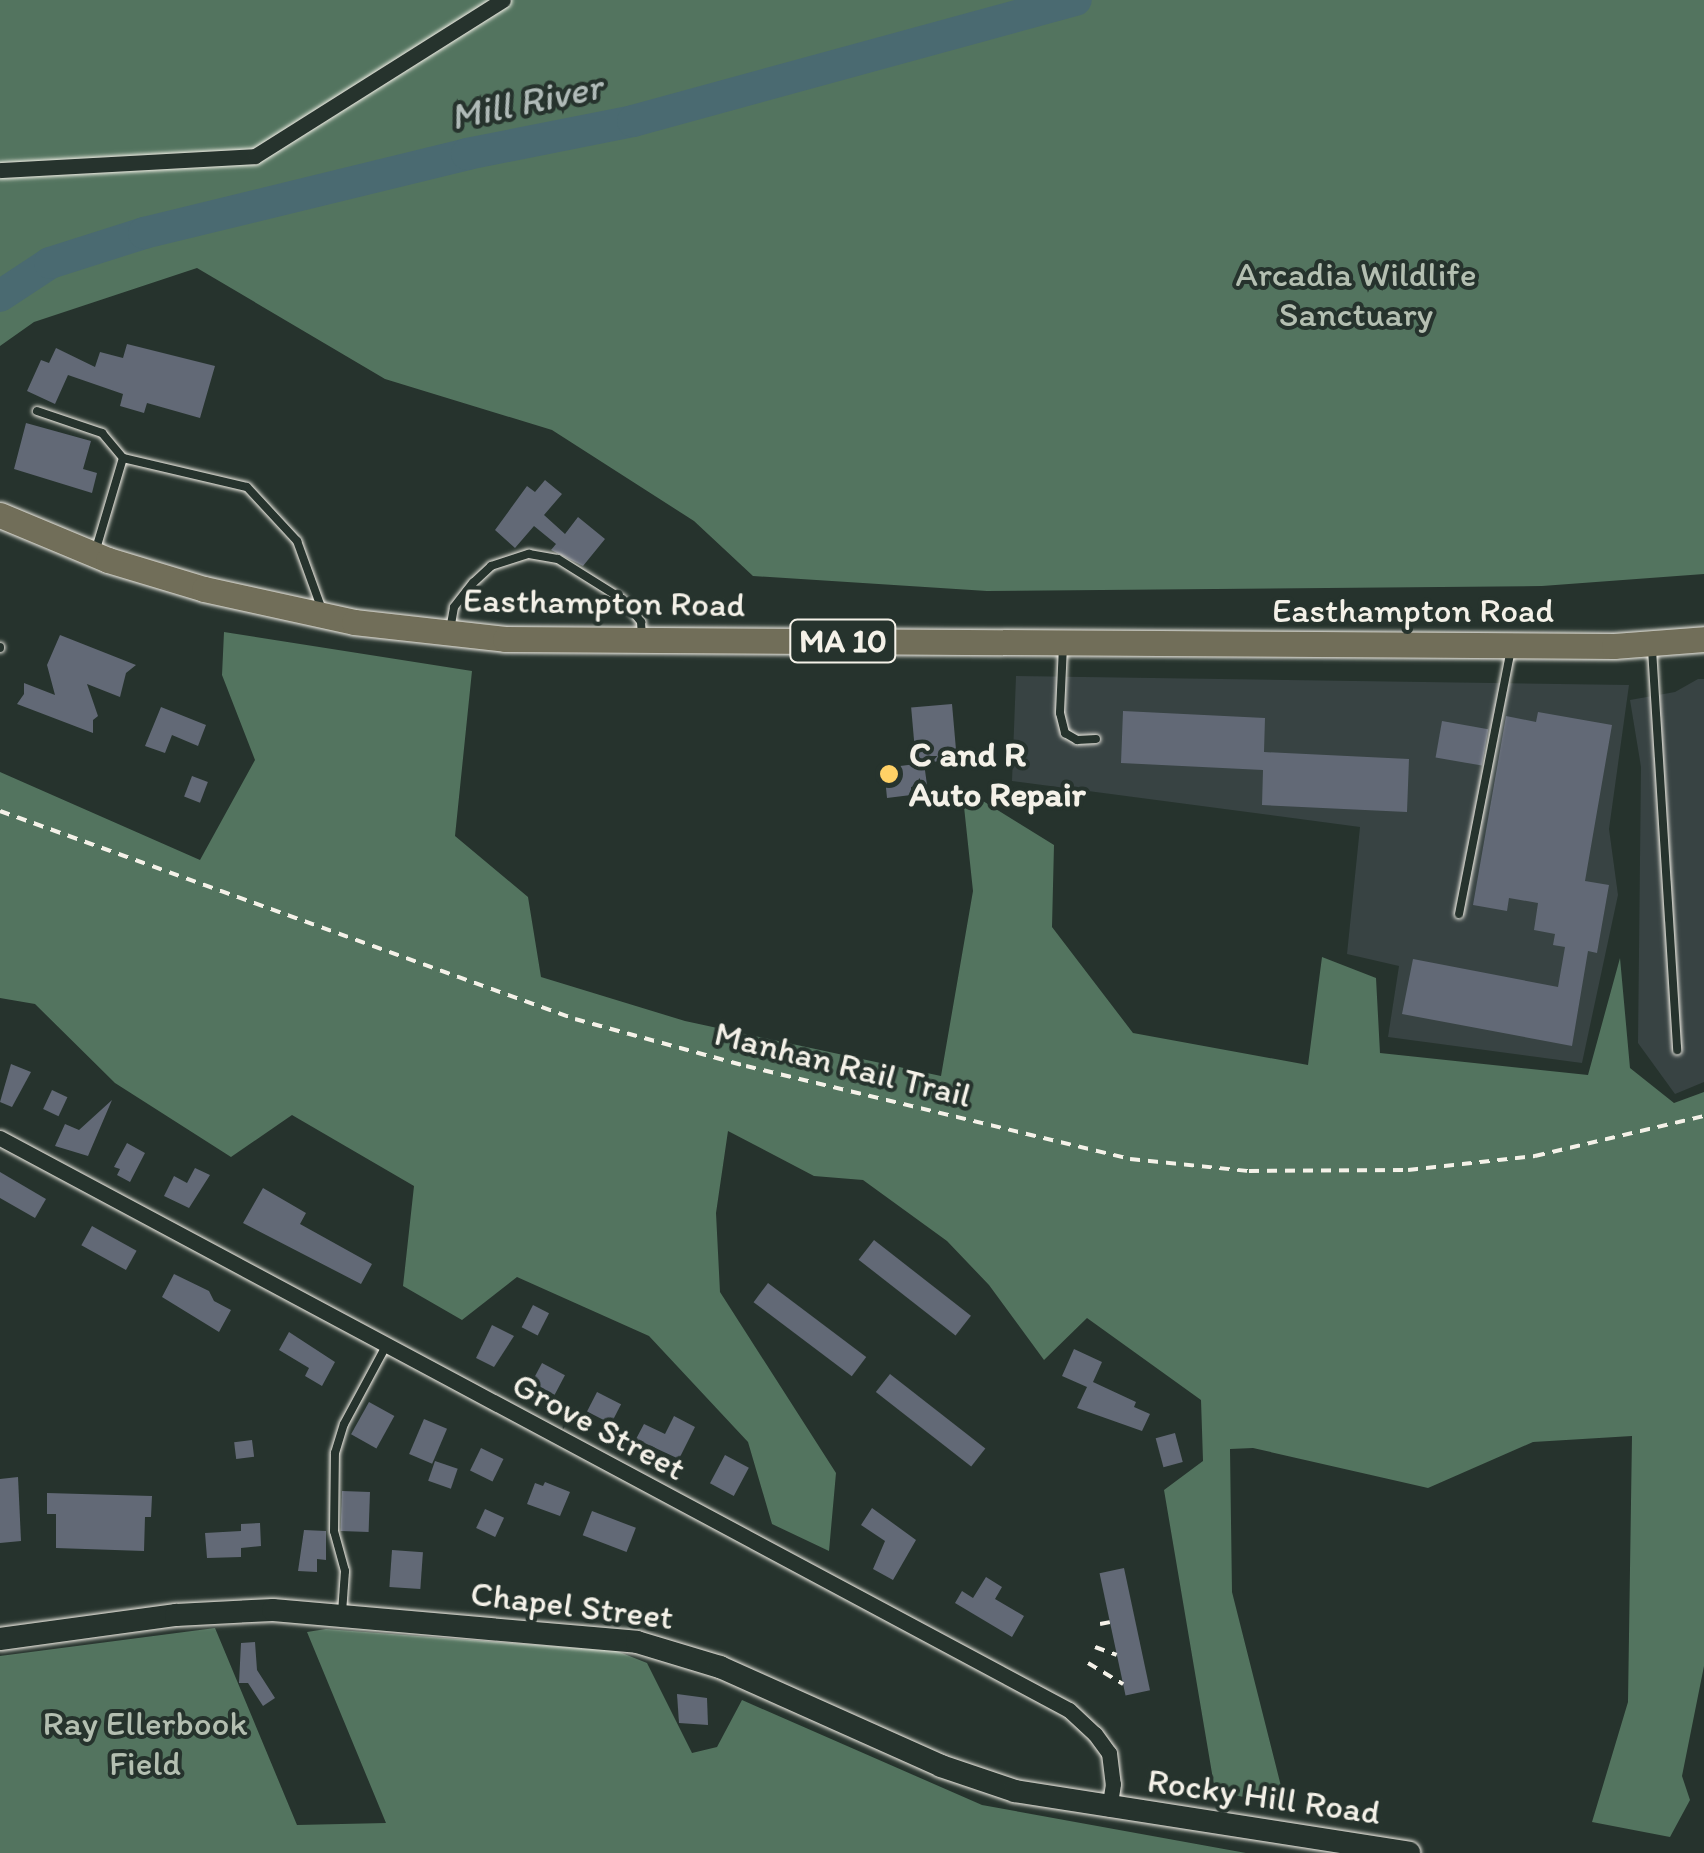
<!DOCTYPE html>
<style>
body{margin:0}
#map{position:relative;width:1704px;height:1853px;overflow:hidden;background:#26332d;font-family:Itim,sans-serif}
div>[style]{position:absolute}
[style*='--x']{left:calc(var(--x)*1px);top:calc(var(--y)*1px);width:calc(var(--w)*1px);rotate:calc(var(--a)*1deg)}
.built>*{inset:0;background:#384343}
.green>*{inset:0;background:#53745f}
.river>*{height:32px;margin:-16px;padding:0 16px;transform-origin:16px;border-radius:16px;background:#4a6a71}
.building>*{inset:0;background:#626976;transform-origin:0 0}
.path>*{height:4px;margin-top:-2px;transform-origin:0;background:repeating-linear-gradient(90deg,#f4f1e8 0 10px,transparent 0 18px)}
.roads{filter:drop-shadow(0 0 2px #f4f1e8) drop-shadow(0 0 2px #f4f1e8)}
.service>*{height:8px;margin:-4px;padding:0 4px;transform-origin:4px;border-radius:4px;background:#26332d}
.minor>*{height:15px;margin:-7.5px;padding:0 7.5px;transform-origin:7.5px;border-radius:7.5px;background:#26332d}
.secondary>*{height:22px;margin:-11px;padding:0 11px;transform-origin:11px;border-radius:11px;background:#26332d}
.primary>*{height:25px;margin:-12.5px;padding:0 12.5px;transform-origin:12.5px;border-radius:12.5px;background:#716e59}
.dots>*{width:28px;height:28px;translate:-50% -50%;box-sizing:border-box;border:5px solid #26332d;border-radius:50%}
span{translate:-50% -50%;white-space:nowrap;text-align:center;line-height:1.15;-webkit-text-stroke:8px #26332d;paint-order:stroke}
.shield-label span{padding:2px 8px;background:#26332d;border:2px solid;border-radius:8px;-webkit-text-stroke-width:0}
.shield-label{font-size:32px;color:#f4f1e8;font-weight:700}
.park-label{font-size:35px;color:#b4bfb1}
.street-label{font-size:35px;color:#f4f1e8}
.poi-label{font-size:35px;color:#f4f1e8;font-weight:700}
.left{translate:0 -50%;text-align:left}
.water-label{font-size:38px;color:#b0bbb8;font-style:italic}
</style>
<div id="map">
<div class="built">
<i style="clip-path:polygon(1016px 676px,1629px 685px,1609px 829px,1618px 895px,1582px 1063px,1388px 1037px,1399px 966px,1347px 954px,1360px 827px,1012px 781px)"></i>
<i style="clip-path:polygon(1698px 679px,1704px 679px,1704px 1082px,1675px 1094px,1638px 1043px,1641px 767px,1630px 700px,1675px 692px)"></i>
</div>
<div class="green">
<i style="clip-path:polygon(0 0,1704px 0,1704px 574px,1542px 586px,987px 591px,753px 576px,694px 521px,552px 430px,385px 379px,197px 268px,34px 322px,0 346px)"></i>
<i style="clip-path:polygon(224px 632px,472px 671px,455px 836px,528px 897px,541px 977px,685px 1021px,941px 1076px,973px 891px,962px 788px,1054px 845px,1052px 927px,1133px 1033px,1308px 1065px,1322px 957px,1376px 978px,1380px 1053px,1588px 1075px,1620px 958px,1630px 1068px,1674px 1103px,1704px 1092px,1704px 1666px,1682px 1776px,1690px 1800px,1670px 1837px,1592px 1822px,1628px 1702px,1632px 1436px,1533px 1442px,1428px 1488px,1253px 1448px,1230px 1449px,1232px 1592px,1286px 1806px,1215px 1791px,1164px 1490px,1203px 1461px,1201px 1400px,1087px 1318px,1044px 1360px,989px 1285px,947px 1241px,863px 1180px,814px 1176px,728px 1131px,716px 1213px,720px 1292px,836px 1473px,829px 1551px,772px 1524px,748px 1442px,649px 1336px,517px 1277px,462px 1320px,403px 1286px,414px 1186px,292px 1115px,231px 1157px,115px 1083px,35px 1004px,0 998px,0 772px,200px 860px,255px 760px,222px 675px)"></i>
<i style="clip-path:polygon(215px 1628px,297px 1825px,386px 1823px,307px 1632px,326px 1629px,617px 1651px,647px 1663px,692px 1753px,717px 1747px,742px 1700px,982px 1805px,1246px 1853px,0 1853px,0 1656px)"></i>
</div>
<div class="river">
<i style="--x:0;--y:296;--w:60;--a:-33.4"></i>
<i style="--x:50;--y:263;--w:99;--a:-17.7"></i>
<i style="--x:144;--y:233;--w:333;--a:-13.7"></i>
<i style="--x:467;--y:154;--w:169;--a:-11.2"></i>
<i style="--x:633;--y:121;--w:459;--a:-15.3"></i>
</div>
<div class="building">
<i style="clip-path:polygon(127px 344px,215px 366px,200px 418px,147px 403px,144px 413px,120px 406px,123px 394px,68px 375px,55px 404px,27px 391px,41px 360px,49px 363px,56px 348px,95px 367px,100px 352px,123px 358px)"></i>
<i style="clip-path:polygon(26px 423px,91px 441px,83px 469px,97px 473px,92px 493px,14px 469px)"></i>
<i style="clip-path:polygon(545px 480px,562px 494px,544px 515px,565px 534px,578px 517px,605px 539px,583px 566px,551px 550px,556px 544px,534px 526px,515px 548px,495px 530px,527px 486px,535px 492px)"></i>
<i style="clip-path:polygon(60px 635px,136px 665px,126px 673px,120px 697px,87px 684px,98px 716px,93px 720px,93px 733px,17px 704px,24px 694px,24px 683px,55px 695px,47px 665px)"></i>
<i style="left:952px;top:704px;width:56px;height:41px;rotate:85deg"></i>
<i style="clip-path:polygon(161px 707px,206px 725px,198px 746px,172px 735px,165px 753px,145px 746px)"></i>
<i style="clip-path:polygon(1123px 711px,1265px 718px,1264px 752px,1409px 759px,1407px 812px,1262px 805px,1263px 770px,1121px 763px)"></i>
<i style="clip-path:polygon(1538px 712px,1612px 725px,1585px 881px,1609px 885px,1597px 953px,1588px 951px,1572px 1046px,1402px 1014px,1413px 959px,1558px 987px,1565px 947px,1553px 945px,1555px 934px,1534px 930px,1538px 903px,1509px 898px,1507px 911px,1473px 905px,1506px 716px,1536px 722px)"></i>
<i style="left:1442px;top:721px;width:47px;height:37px;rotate:10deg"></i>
<i style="clip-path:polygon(924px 763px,927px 785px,911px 787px,911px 795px,887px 798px,884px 768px)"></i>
<i style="left:192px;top:776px;width:17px;height:22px;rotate:21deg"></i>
<i style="clip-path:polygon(11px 1064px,31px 1072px,12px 1107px,0 1102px)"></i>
<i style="left:52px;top:1090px;width:17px;height:21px;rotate:25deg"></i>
<i style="clip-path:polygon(112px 1100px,88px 1156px,55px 1146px,65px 1124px,79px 1130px)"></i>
<i style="clip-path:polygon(127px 1143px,145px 1153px,130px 1182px,117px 1175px,120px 1169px,114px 1167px)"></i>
<i style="clip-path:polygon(195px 1168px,210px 1175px,189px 1208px,164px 1196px,174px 1176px,187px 1183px)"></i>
<i style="clip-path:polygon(0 1172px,46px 1199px,35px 1218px,0 1198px)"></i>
<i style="clip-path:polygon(263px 1188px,306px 1213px,300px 1224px,372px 1264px,361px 1284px,243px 1223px)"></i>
<i style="left:92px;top:1226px;width:51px;height:22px;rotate:29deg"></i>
<i style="left:874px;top:1240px;width:123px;height:25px;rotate:38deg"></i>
<i style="clip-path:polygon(174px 1274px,209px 1291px,214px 1301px,231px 1310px,219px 1332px,162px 1297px)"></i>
<i style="left:768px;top:1283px;width:123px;height:24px;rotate:37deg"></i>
<i style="left:533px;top:1305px;width:18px;height:25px;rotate:27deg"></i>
<i style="clip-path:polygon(492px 1325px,514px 1336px,494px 1367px,476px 1358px)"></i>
<i style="clip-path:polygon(289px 1332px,335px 1362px,322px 1386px,305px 1376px,309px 1368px,279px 1350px)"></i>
<i style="clip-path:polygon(1074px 1349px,1102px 1362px,1093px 1382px,1136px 1402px,1134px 1407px,1150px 1414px,1142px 1431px,1077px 1408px,1087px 1387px,1062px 1376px)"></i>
<i style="left:542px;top:1363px;width:26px;height:22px;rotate:28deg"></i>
<i style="left:890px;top:1374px;width:121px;height:23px;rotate:38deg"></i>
<i style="left:597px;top:1392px;width:27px;height:22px;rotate:27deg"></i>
<i style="left:369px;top:1402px;width:29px;height:37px;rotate:29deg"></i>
<i style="clip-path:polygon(674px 1416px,695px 1427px,679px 1459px,636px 1439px,644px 1424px,665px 1434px)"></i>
<i style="left:424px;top:1419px;width:25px;height:38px;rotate:23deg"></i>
<i style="left:1175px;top:1433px;width:30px;height:20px;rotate:75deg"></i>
<i style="left:252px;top:1440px;width:17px;height:18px;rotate:83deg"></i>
<i style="left:481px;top:1448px;width:25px;height:25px;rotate:26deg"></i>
<i style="left:725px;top:1455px;width:27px;height:32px;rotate:28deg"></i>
<i style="left:435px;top:1461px;width:24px;height:21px;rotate:19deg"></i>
<i style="clip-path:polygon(18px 1477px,21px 1541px,0 1543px,0 1479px)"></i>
<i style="clip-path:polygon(545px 1482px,570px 1492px,560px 1516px,527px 1504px,535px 1483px,543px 1486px)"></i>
<i style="left:342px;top:1491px;width:28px;height:40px;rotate:2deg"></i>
<i style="clip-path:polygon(47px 1493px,152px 1496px,151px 1517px,145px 1517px,144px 1551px,56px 1548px,56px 1514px,47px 1514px)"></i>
<i style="clip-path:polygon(872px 1508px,916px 1540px,893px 1580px,873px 1569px,885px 1541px,861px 1525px)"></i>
<i style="left:485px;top:1509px;width:21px;height:21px;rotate:25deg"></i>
<i style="left:592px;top:1511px;width:47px;height:26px;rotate:21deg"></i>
<i style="clip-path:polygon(260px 1523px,261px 1546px,241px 1548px,241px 1557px,207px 1558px,205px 1533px,241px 1531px,241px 1524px)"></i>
<i style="clip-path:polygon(304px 1530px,326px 1531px,326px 1560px,317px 1559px,317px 1572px,298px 1571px)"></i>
<i style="left:392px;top:1550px;width:31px;height:37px;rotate:4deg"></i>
<i style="left:1124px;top:1568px;width:125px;height:25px;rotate:78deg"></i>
<i style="clip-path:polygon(986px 1577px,1002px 1587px,995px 1599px,1024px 1616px,1012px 1637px,955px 1603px,962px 1591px,973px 1598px)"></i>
<i style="clip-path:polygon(255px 1642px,257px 1670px,275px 1698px,263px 1706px,248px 1683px,239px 1683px,241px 1643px)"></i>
<i style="clip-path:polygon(677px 1694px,707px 1698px,708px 1725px,679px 1723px)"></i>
</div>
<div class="path">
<i style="--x:0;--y:811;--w:611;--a:19.89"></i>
<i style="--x:575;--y:1019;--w:177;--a:15.4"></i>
<i style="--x:746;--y:1066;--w:395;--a:13.6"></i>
<i style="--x:1130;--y:1159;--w:120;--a:5.8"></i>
<i style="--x:1249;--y:1171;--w:159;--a:-0.4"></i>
<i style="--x:1408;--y:1170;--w:128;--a:-6.3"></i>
<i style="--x:1535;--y:1156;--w:174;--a:-13.3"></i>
<i style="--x:1100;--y:1624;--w:10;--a:-11"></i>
<i style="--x:1095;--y:1647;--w:23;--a:20"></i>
<i style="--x:1088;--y:1663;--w:41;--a:31"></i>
</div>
<div class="roads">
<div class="service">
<i style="--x:37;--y:411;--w:69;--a:18.7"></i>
<i style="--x:102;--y:433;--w:33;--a:50"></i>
<i style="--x:96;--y:549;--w:95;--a:-73.5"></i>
<i style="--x:123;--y:458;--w:127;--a:13.2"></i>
<i style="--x:247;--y:487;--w:74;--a:47.2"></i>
<i style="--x:297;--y:541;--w:70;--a:70"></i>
<i style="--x:450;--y:630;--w:23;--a:-80"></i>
<i style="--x:454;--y:607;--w:31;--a:-52"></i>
<i style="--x:473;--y:583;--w:25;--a:-43"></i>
<i style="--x:491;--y:566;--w:40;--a:-18"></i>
<i style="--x:529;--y:554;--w:29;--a:10"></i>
<i style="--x:558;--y:559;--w:75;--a:32"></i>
<i style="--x:622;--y:599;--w:30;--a:50"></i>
<i style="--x:641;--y:622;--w:13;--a:86"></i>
<i style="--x:1063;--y:646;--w:67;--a:92.6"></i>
<i style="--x:1060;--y:713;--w:21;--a:76"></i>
<i style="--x:1065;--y:733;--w:14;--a:30"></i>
<i style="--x:1077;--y:740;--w:19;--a:-3"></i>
<i style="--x:0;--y:648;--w:1;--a:-90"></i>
<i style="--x:1652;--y:649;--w:402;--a:86.4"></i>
<i style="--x:1459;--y:914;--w:269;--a:-78.9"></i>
<i style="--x:342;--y:1613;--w:42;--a:-85.9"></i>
<i style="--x:345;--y:1571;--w:41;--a:-105.4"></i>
<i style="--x:334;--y:1531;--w:78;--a:-89.3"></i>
<i style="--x:335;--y:1453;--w:30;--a:-73"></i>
<i style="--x:344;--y:1424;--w:89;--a:-61.7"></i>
</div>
<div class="minor">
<i style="--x:0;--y:170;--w:255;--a:-3.1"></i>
<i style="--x:255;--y:156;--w:293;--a:-32.2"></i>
<i style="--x:0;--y:1138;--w:1212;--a:28.15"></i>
<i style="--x:1069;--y:1710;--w:35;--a:43"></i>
<i style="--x:1095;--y:1734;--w:24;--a:54"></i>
<i style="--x:1109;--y:1753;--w:31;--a:83"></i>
<i style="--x:1113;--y:1784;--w:25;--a:99"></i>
</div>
<div class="secondary">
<i style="--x:0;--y:1639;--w:178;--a:-7.8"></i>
<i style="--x:176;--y:1615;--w:97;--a:-3"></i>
<i style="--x:273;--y:1610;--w:365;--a:5"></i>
<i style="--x:637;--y:1642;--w:87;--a:16.8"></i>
<i style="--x:720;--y:1667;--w:242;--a:24.1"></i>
<i style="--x:941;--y:1766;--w:78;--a:18.7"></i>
<i style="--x:1015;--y:1791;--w:399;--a:8.9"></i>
</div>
<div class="primary">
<i style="--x:0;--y:515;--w:117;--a:22.6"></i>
<i style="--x:108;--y:560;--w:100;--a:16.8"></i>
<i style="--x:204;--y:589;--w:154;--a:12.4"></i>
<i style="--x:354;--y:622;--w:152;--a:6.4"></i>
<i style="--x:505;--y:639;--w:1109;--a:0.36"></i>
<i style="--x:1614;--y:646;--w:90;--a:-4.4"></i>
</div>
</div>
<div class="dots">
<i style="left:889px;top:774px;background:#ffd166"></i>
</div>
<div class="shield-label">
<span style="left:843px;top:641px">MA 10</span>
</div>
<div class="park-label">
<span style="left:1356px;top:294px">Arcadia Wildlife<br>Sanctuary</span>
<span style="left:145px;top:1743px">Ray Ellerbook<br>Field</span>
</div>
<div class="street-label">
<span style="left:604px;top:602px;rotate:1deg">Easthampton Road</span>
<span style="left:1413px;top:610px">Easthampton Road</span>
<span style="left:843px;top:1064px;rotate:14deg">Manhan Rail Trail</span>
<span style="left:599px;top:1426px;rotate:28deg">Grove Street</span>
<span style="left:572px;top:1605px;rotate:7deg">Chapel Street</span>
<span style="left:1264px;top:1796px;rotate:8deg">Rocky Hill Road</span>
</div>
<div class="poi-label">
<span class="left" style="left:909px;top:774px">C and R<br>Auto Repair</span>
</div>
<div class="water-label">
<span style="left:526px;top:102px;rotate:-12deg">Mill River</span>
</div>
</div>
